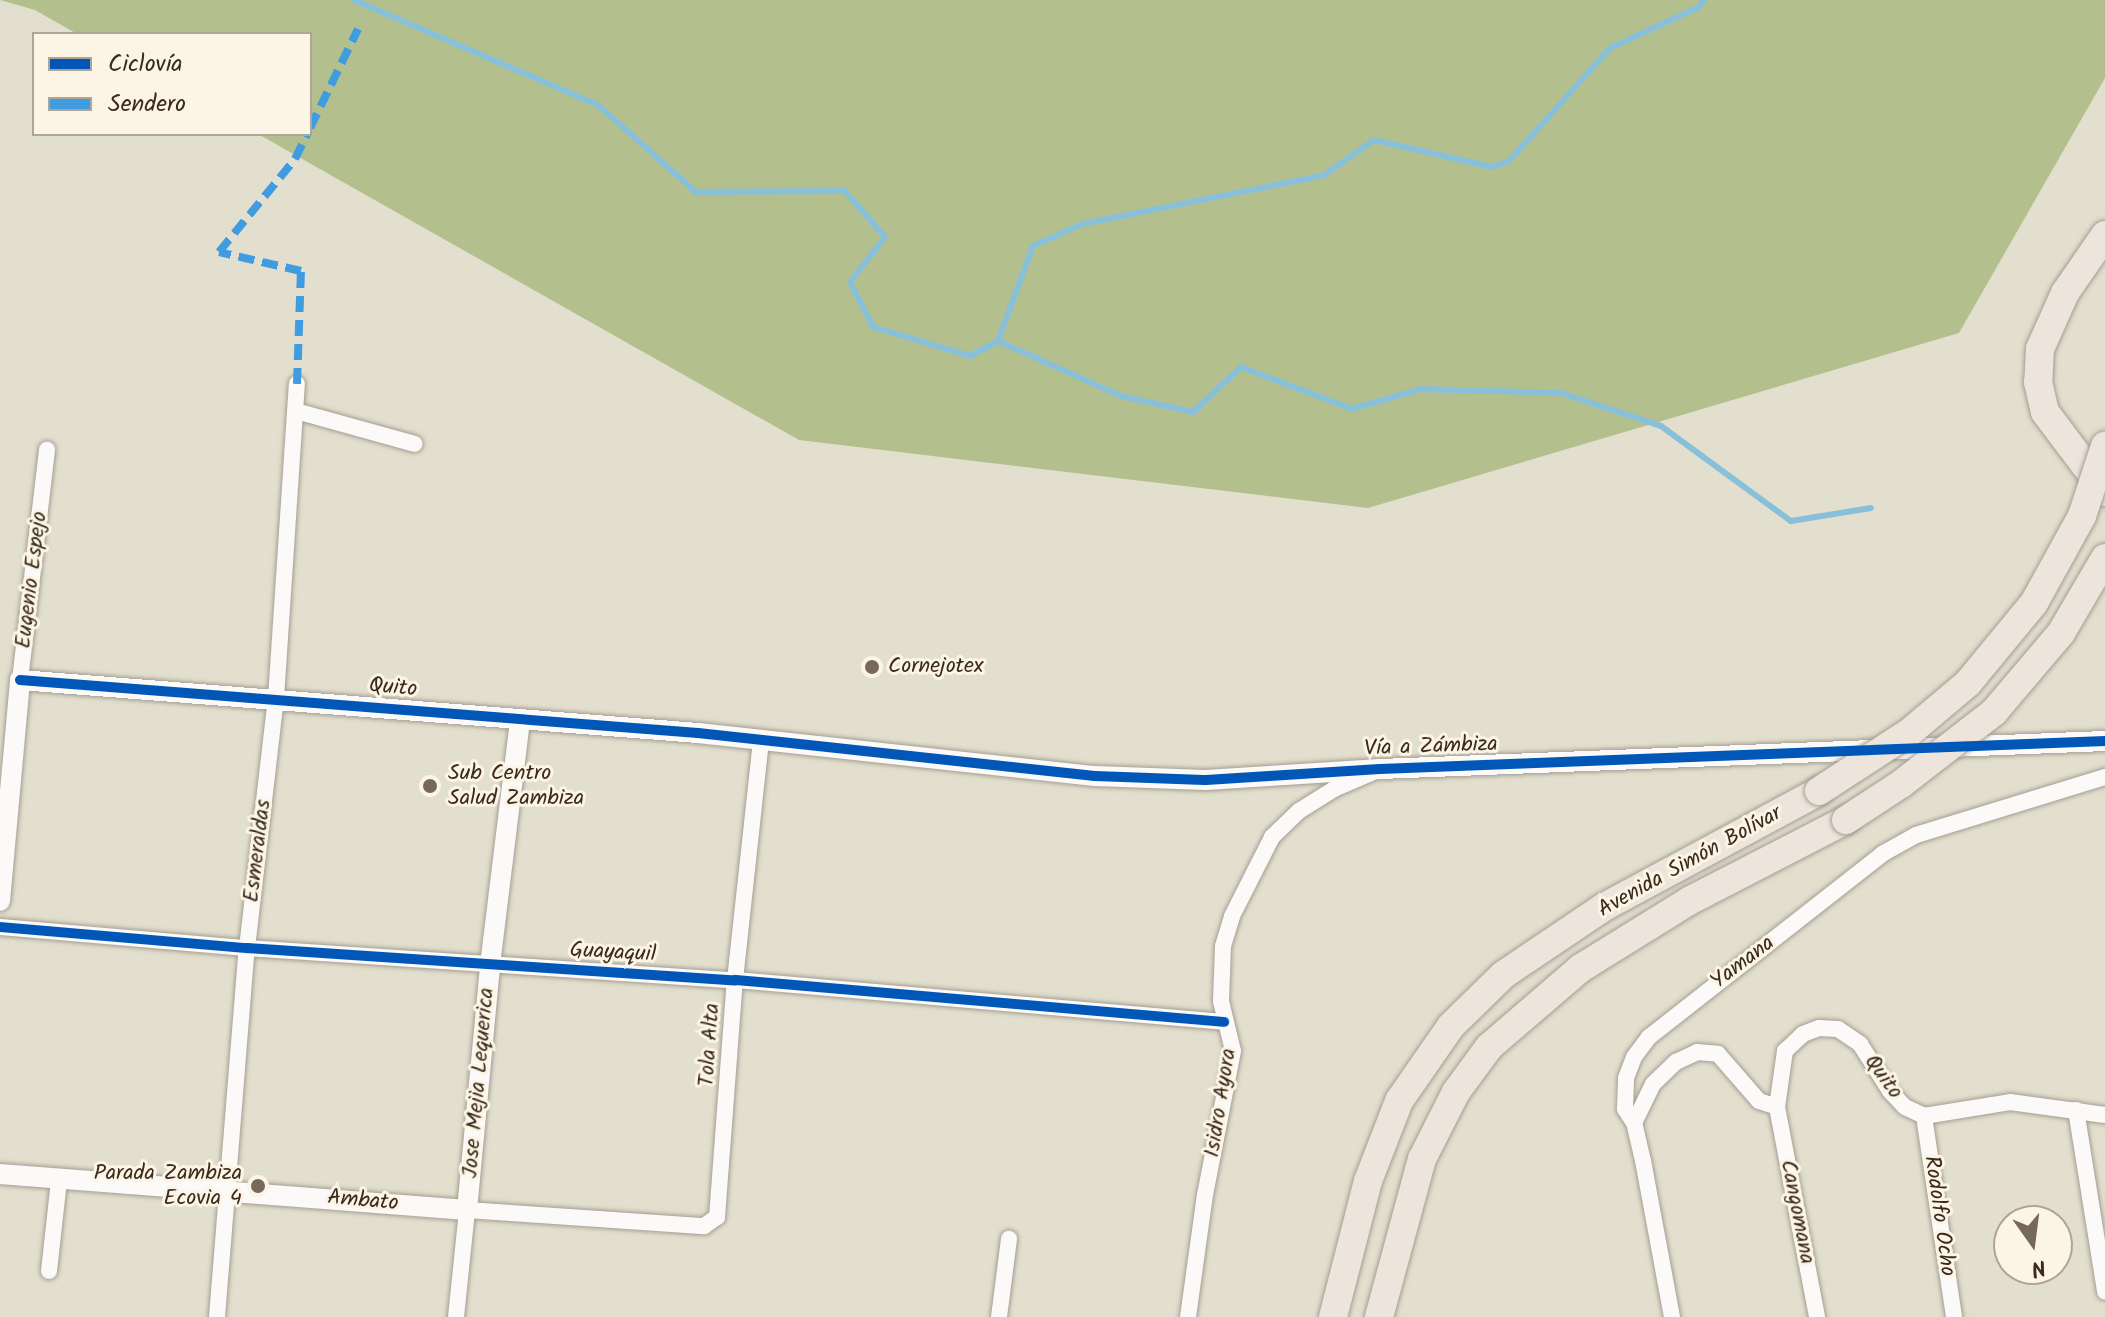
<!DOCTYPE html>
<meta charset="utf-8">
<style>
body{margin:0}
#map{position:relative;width:2105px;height:1317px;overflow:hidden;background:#e3dfce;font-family:Kalam,sans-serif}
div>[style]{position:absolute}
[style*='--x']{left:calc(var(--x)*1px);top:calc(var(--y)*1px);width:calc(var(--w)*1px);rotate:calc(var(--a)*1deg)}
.forest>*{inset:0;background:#b3c08e}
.stream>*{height:6px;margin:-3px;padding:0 3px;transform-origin:3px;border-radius:3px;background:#89c0d9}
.roads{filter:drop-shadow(0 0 2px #a39e93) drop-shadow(0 0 2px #a39e93)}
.minor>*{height:16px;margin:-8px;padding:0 8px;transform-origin:8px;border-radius:8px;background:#fbfaf8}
.tertiary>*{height:20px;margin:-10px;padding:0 10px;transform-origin:10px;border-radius:10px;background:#fbfaf8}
.trunk>*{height:28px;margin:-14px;padding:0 14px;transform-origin:14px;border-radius:14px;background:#ede5dc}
.bridges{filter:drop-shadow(0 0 2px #a39e93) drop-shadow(0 0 2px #a39e93)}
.trunk-bridge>*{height:28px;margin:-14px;padding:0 14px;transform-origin:14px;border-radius:14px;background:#ede5dc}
.quiet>*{height:8px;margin-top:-4px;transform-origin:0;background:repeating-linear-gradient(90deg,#3f9ce0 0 16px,transparent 0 24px)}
.cycleway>*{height:10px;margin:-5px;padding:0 5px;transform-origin:5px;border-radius:5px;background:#0057b8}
.dots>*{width:22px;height:22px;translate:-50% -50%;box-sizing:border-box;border:4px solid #fcf5e5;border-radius:50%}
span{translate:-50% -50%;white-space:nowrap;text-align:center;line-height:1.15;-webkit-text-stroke:6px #fcf5e5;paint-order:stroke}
.street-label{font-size:22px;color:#3b2a1e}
.poi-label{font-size:22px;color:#3b2a1e}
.left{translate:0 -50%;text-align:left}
.right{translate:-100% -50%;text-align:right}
.legend{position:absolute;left:32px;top:32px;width:280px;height:104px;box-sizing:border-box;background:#fcf5e5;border:2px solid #afa495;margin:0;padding:10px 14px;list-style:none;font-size:24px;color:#3b2a1e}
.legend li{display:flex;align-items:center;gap:16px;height:40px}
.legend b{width:40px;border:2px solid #afa495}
.north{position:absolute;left:1993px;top:1205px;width:80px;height:80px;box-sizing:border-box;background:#fcf5e5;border:2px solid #afa495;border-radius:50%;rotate:166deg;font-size:22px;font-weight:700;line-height:32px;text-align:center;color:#3b2a1e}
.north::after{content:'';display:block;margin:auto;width:28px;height:36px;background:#76695c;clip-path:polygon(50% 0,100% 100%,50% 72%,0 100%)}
</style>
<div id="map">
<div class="forest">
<i style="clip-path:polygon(0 0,2105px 0,2105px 78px,1959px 333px,1368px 508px,799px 440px,258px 134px,310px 134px,310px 34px,77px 34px,35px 10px)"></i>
</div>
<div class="stream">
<i style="--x:354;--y:0;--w:266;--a:23.3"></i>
<i style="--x:598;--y:105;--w:131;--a:41.6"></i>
<i style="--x:696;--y:192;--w:149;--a:-0.4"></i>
<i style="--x:845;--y:191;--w:61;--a:49"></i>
<i style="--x:885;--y:237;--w:57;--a:127.9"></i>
<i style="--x:850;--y:282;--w:51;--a:62.9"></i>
<i style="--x:873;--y:327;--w:101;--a:16.6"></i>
<i style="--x:970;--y:356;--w:32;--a:-28"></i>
<i style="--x:998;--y:341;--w:135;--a:24.1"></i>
<i style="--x:1121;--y:396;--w:74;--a:12.5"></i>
<i style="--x:1193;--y:412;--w:66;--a:-43.2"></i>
<i style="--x:1241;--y:367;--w:119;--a:20.7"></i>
<i style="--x:1352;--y:409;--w:72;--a:-16.2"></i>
<i style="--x:1421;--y:389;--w:140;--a:1.6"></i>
<i style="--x:1561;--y:393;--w:105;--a:18.3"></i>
<i style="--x:1661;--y:426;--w:161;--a:36.2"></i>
<i style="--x:1791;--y:521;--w:81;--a:-9.2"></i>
<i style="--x:998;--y:341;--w:101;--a:-69.8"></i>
<i style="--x:1033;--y:246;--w:54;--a:-24.2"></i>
<i style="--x:1082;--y:224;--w:247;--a:-11.4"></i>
<i style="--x:1324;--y:175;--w:61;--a:-35"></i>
<i style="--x:1374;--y:140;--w:121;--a:12.9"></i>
<i style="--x:1492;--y:167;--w:18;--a:-19"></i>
<i style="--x:1509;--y:161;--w:152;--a:-48.2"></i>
<i style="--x:1610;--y:48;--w:98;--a:-24.7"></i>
<i style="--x:1699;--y:7;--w:9;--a:-54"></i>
</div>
<div class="roads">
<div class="minor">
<i style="--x:296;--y:411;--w:123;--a:15.5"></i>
<i style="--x:20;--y:680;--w:232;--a:-83.3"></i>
<i style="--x:0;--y:927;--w:248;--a:4.9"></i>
<i style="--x:247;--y:948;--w:489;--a:3.8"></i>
<i style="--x:735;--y:980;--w:491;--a:4.9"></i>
<i style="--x:1777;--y:1107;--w:214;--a:79.2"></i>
<i style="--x:2076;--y:1110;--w:184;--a:80.9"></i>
<i style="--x:1924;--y:1116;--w:203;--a:81.5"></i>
<i style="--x:1634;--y:1123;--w:43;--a:-64"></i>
<i style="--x:1653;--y:1084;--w:32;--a:-44"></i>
<i style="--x:1676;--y:1062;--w:23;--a:-25"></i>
<i style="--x:1697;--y:1052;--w:21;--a:5"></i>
<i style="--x:1718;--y:1054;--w:62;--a:48.9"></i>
<i style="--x:1759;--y:1101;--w:19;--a:18"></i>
<i style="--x:1777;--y:1107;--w:57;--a:-81.9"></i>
<i style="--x:1785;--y:1051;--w:25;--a:-43"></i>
<i style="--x:1803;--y:1034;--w:17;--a:-21"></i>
<i style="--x:1819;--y:1028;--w:19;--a:3"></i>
<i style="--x:1838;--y:1029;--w:27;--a:34"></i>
<i style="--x:1860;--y:1044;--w:56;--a:57.4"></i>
<i style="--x:1890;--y:1091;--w:22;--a:47"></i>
<i style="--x:1905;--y:1107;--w:21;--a:25"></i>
<i style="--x:1924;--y:1116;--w:87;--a:-9.2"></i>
<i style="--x:2010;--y:1102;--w:96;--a:7.8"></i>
<i style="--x:49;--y:1271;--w:92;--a:-83.7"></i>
<i style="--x:217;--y:1317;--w:370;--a:-85.4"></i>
<i style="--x:247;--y:948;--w:252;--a:-83.4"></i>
<i style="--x:276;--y:698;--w:315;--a:-86.2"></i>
<i style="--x:456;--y:1317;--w:108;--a:-84.1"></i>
<i style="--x:467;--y:1210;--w:238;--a:3.9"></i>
<i style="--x:704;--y:1226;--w:16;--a:-35"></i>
<i style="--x:717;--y:1217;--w:238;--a:-85.7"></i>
<i style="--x:735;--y:980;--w:240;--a:-83.8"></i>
<i style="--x:999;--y:1317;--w:79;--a:-82.7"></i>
<i style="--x:1188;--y:1317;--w:123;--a:-82.1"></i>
<i style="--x:1205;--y:1195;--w:147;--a:-79"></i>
<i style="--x:1233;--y:1051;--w:51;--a:-103.5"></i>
<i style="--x:1221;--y:1001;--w:55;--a:-87.9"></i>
<i style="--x:1223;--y:946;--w:31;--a:-73"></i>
<i style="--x:1232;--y:916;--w:89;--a:-63.1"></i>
<i style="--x:1272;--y:837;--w:37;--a:-44"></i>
<i style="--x:1299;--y:811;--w:41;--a:-32.2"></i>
<i style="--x:1334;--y:789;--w:40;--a:-23.4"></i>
<i style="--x:1672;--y:1317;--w:159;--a:-100.5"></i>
<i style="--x:1643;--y:1161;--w:39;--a:-103"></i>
<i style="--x:1634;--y:1123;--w:17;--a:-123"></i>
<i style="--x:1625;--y:1109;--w:31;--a:-88"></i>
<i style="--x:1626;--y:1078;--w:22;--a:-69"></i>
<i style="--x:1634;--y:1057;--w:25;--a:-53"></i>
<i style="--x:1649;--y:1037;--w:296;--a:-38.1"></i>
<i style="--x:1882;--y:854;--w:39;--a:-29"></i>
<i style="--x:1916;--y:835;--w:198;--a:-17.1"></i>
</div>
<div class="tertiary">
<i style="--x:0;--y:901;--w:222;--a:-84.8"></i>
<i style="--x:20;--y:680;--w:680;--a:4.47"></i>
<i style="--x:698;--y:733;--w:399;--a:6.2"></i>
<i style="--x:1095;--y:776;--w:111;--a:2.1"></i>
<i style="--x:1206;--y:780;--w:174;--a:-3.6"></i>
<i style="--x:1380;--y:769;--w:726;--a:-2.21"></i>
<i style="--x:0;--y:1174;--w:468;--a:4.4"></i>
<i style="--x:467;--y:1210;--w:246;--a:-84.6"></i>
<i style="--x:490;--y:965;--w:248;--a:-83"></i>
</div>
<div class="trunk">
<i style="--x:2105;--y:235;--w:70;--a:124.6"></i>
<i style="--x:2065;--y:293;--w:61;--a:114.1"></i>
<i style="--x:2040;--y:349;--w:33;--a:93"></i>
<i style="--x:2038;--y:382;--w:31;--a:77"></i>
<i style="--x:2045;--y:412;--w:100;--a:53.1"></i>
<i style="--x:1333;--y:1317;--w:140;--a:-75.6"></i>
<i style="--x:1368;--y:1181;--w:86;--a:-68.8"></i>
<i style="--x:1399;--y:1101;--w:91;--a:-55.3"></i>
<i style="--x:1451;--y:1026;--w:73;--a:-44.4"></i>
<i style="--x:1503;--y:975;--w:122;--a:-34"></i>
<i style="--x:1604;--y:907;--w:244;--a:-28.3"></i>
<i style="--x:1379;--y:1317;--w:164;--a:-74.8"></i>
<i style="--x:1422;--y:1159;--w:75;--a:-63.1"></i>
<i style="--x:1456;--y:1092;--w:56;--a:-53.7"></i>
<i style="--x:1489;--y:1047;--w:121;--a:-40.7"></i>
<i style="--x:1581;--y:968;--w:127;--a:-31.8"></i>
<i style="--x:1689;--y:901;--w:177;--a:-27.3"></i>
</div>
</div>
<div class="bridges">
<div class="trunk-bridge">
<i style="--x:1819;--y:791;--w:108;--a:-33"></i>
<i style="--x:1910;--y:732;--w:76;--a:-40.2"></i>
<i style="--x:1968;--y:683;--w:104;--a:-50.5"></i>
<i style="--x:2034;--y:603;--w:99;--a:-61.1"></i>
<i style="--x:2082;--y:516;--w:74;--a:-71.8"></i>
<i style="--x:1846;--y:820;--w:66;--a:-33.2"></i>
<i style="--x:1901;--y:784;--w:118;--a:-37.7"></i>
<i style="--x:1994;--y:712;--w:104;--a:-49.7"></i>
<i style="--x:2061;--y:633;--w:87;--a:-59.6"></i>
</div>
</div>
<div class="quiet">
<i style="--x:310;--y:128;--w:110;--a:-64.1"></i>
<i style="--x:297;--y:384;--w:113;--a:-88"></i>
<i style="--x:301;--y:271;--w:84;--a:-167"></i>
<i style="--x:219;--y:252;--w:120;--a:-50.7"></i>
<i style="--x:295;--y:159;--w:28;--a:-64"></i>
</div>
<div class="cycleway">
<i style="--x:20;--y:680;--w:680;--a:4.47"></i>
<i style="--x:698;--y:733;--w:399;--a:6.2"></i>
<i style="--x:1095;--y:776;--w:111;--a:2.1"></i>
<i style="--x:1206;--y:780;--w:174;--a:-3.6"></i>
<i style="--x:1380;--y:769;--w:726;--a:-2.21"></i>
<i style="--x:0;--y:927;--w:248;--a:4.9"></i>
<i style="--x:247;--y:948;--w:489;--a:3.8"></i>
<i style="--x:735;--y:980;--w:491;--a:4.9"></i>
</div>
<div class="dots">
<i style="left:872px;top:667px;background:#76695c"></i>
<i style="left:430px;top:786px;background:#76695c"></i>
<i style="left:258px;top:1186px;background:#76695c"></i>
</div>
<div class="street-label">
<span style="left:32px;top:580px;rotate:-83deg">Eugenio Espejo</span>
<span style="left:393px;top:688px;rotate:5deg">Quito</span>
<span style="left:1431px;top:747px;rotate:-2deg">Vía a Zámbiza</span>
<span style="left:258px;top:851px;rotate:-83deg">Esmeraldas</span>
<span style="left:1690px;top:862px;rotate:-29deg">Avenida Simón Bolívar</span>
<span style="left:613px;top:953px;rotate:3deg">Guayaquil</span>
<span style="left:1743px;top:963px;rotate:-37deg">Yamana</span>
<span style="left:710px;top:1045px;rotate:-86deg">Tola Alta</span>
<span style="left:1883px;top:1077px;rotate:54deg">Quito</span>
<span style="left:479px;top:1083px;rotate:-85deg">Jose Mejia Lequerica</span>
<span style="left:1221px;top:1103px;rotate:-81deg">Isidro Ayora</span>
<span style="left:363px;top:1201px;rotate:5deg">Ambato</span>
<span style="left:1797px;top:1212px;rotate:79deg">Cangomana</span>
<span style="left:1939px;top:1216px;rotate:82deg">Rodolfo Ocho</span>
</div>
<div class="poi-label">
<span class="left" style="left:888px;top:667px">Cornejotex</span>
<span class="left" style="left:448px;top:786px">Sub Centro<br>Salud Zambiza</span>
<span class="right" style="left:242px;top:1186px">Parada Zambiza<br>Ecovia 4</span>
</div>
<ul class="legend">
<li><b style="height:10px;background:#0057b8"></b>Ciclovía</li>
<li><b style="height:10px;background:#3f9ce0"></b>Sendero</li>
</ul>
<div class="north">N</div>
</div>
